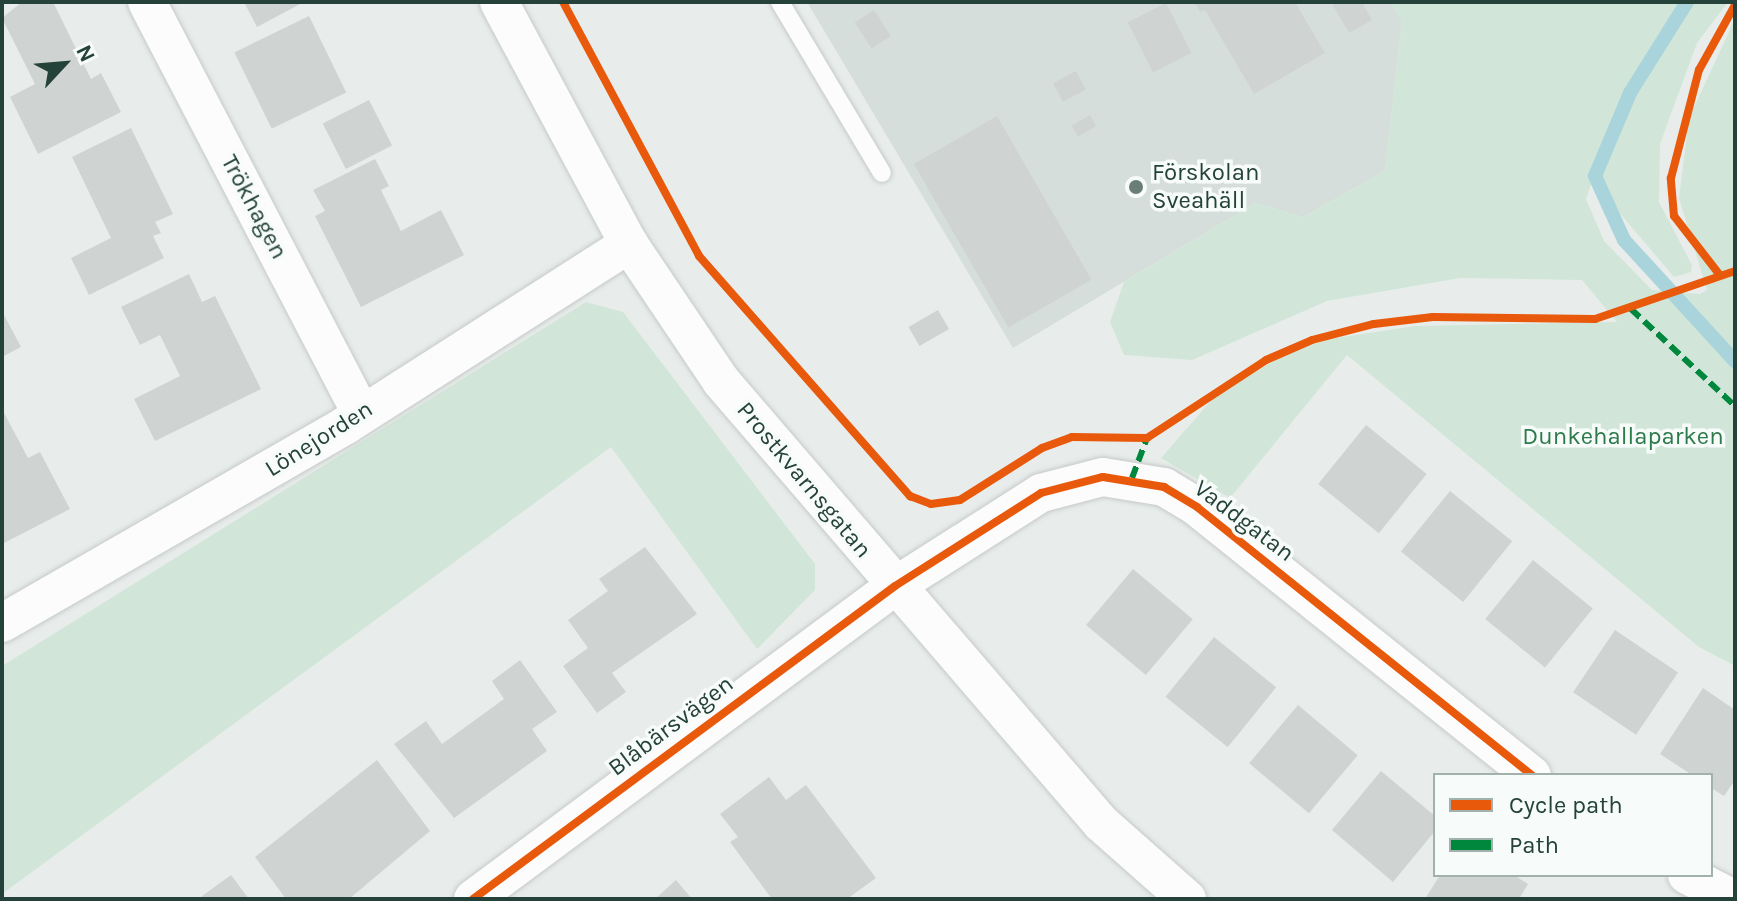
<!DOCTYPE html>
<meta charset="utf-8">
<style>
body{margin:0}
#map{position:relative;width:1737px;height:901px;overflow:hidden;background:#e8edeb;font-family:Karla,sans-serif}
div>[style]{position:absolute}
[style*='--x']{left:calc(var(--x)*1px);top:calc(var(--y)*1px);width:calc(var(--w)*1px);rotate:calc(var(--a)*1deg)}
.built>*{inset:0;background:#d6dedb}
.green>*{inset:0;background:#d1e6d8}
.stream>*{height:14px;margin:-7px;padding:0 7px;transform-origin:7px;border-radius:7px;background:#a9d4db}
.building>*{inset:0;background:#cfd4d2;transform-origin:0 0}
.roads{filter:drop-shadow(0 0 2px #c5cac8) drop-shadow(0 0 2px #c5cac8)}
.lane>*{height:18px;margin:-9px;padding:0 9px;transform-origin:9px;border-radius:9px;background:#fcfcfc}
.street>*{height:38px;margin:-19px;padding:0 19px;transform-origin:19px;border-radius:19px;background:#fcfcfc}
.quiet>*{height:6px;margin-top:-3px;transform-origin:0;background:repeating-linear-gradient(90deg,#00873e 0 12px,transparent 0 18px)}
.cycleway>*{height:8px;margin:-4px;padding:0 4px;transform-origin:4px;border-radius:4px;background:#e8590c}
.dots>*{width:22px;height:22px;translate:-50% -50%;box-sizing:border-box;border:4px solid #f7fbf9;border-radius:50%}
span{translate:-50% -50%;white-space:nowrap;text-align:center;line-height:1.15;-webkit-text-stroke:7px #f7fbf9;paint-order:stroke}
.poi-label{font-size:24px;color:#24423a}
.left{translate:0 -50%;text-align:left}
.street-label{font-size:24px;color:#24423a}
.park-label{font-size:24px;color:#2d7a4b}
.frame{position:absolute;inset:0;border:4px solid #24423a;pointer-events:none}
.legend{position:absolute;left:1433px;top:773px;width:280px;height:104px;box-sizing:border-box;background:#f7fbf9;border:2px solid #a3b1ad;margin:0;padding:10px 14px;list-style:none;font-size:24px;color:#24423a}
.legend li{display:flex;align-items:center;gap:16px;height:40px}
.legend b{width:40px;border:2px solid #a3b1ad}
.north{position:absolute;left:24px;top:24px;width:80px;height:80px;-webkit-text-stroke:6px #f7fbf9;paint-order:stroke;rotate:64deg;font-size:22px;font-weight:700;line-height:32px;text-align:center;color:#24423a}
.north::after{content:'';display:block;margin:auto;width:28px;height:36px;background:#24423a;clip-path:polygon(50% 0,100% 100%,50% 72%,0 100%)}
</style>
<div id="map">
<div class="built">
<i style="clip-path:polygon(807px 2px,1390px 2px,1402px 21px,1385px 171px,1303px 217px,1256px 203px,1013px 348px)"></i>
</div>
<div class="green">
<i style="clip-path:polygon(1390px 2px,1680px 2px,1619px 102px,1586px 199px,1604px 241px,1652px 290px,1700px 294px,1707px 290px,1679px 198px,1689px 118px,1735px 19px,1735px 666px,1699px 647px,1347px 355px,1230px 498px,1161px 458px,1216px 395px,1288px 353px,1329px 339px,1415px 326px,1617px 322px,1582px 280px,1460px 278px,1327px 301px,1192px 360px,1124px 355px,1110px 322px,1124px 282px,1256px 203px,1303px 217px,1385px 171px,1402px 21px)"></i>
<i style="clip-path:polygon(1691px 2px,1728px 2px,1697px 43px,1660px 144px,1659px 202px,1692px 265px,1691px 272px,1674px 277px,1617px 210px,1598px 171px,1637px 82px)"></i>
<i style="clip-path:polygon(586px 302px,623px 312px,815px 564px,815px 590px,757px 649px,611px 447px,2px 894px,2px 666px)"></i>
</div>
<div class="stream">
<i style="--x:1687;--y:2;--w:107;--a:122.1"></i>
<i style="--x:1630;--y:93;--w:90;--a:112.9"></i>
<i style="--x:1595;--y:176;--w:70;--a:65.6"></i>
<i style="--x:1624;--y:240;--w:164;--a:47.5"></i>
</div>
<div class="building">
<i style="clip-path:polygon(22px 2px,53px 2px,91px 79px,101px 73px,121px 112px,38px 154px,10px 97px,35px 84px,2px 18px)"></i>
<i style="clip-path:polygon(244px 2px,304px 2px,257px 27px)"></i>
<i style="clip-path:polygon(1194px 2px,1295px 2px,1325px 53px,1254px 94px,1205px 10px,1200px 12px)"></i>
<i style="clip-path:polygon(1331px 2px,1362px 2px,1372px 20px,1349px 33px)"></i>
<i style="left:1166px;top:3px;width:56px;height:43px;rotate:63deg"></i>
<i style="left:874px;top:10px;width:31px;height:23px;rotate:57deg"></i>
<i style="left:309px;top:16px;width:85px;height:83px;rotate:64deg"></i>
<i style="left:1076px;top:71px;width:21px;height:26px;rotate:62deg"></i>
<i style="left:369px;top:100px;width:51px;height:52px;rotate:63deg"></i>
<i style="left:1090px;top:115px;width:13px;height:21px;rotate:61deg"></i>
<i style="left:997px;top:116px;width:189px;height:96px;rotate:60deg"></i>
<i style="clip-path:polygon(131px 128px,173px 214px,155px 222px,161px 233px,153px 236px,164px 258px,89px 295px,71px 258px,111px 238px,72px 157px)"></i>
<i style="clip-path:polygon(375px 159px,389px 186px,381px 190px,401px 231px,441px 210px,464px 255px,361px 307px,315px 216px,325px 211px,313px 190px)"></i>
<i style="clip-path:polygon(189px 274px,202px 302px,215px 296px,261px 389px,155px 441px,134px 399px,180px 376px,160px 335px,140px 345px,121px 307px)"></i>
<i style="left:938px;top:310px;width:22px;height:34px;rotate:60deg"></i>
<i style="clip-path:polygon(2px 311px,21px 347px,2px 357px)"></i>
<i style="clip-path:polygon(2px 409px,28px 458px,40px 452px,70px 509px,2px 544px)"></i>
<i style="left:1366px;top:425px;width:78px;height:76px;rotate:39deg"></i>
<i style="left:1450px;top:491px;width:80px;height:78px;rotate:39deg"></i>
<i style="clip-path:polygon(645px 547px,697px 614px,612px 673px,626px 692px,597px 713px,563px 666px,588px 648px,568px 620px,608px 591px,599px 579px)"></i>
<i style="left:1533px;top:560px;width:77px;height:76px;rotate:39deg"></i>
<i style="left:1133px;top:569px;width:78px;height:73px;rotate:40deg"></i>
<i style="left:1615px;top:630px;width:76px;height:75px;rotate:34deg"></i>
<i style="left:1214px;top:637px;width:80px;height:77px;rotate:39deg"></i>
<i style="clip-path:polygon(520px 660px,557px 712px,532px 729px,547px 751px,454px 818px,394px 744px,426px 721px,442px 744px,504px 699px,492px 681px)"></i>
<i style="clip-path:polygon(1703px 688px,1735px 710px,1735px 780px,1724px 796px,1711px 788px,1711px 775px,1692px 775px,1660px 754px)"></i>
<i style="left:1298px;top:705px;width:78px;height:76px;rotate:40deg"></i>
<i style="clip-path:polygon(377px 760px,430px 831px,349px 899px,286px 899px,255px 857px)"></i>
<i style="clip-path:polygon(1381px 771px,1435px 816px,1435px 831px,1393px 882px,1332px 830px)"></i>
<i style="clip-path:polygon(769px 777px,786px 800px,806px 785px,876px 878px,847px 899px,772px 899px,730px 842px,738px 837px,720px 814px)"></i>
<i style="clip-path:polygon(231px 875px,249px 899px,198px 899px)"></i>
<i style="clip-path:polygon(1440px 875px,1514px 875px,1528px 884px,1519px 899px,1425px 899px)"></i>
<i style="clip-path:polygon(676px 880px,692px 899px,655px 899px)"></i>
</div>
<div class="roads">
<div class="lane">
<i style="--x:780;--y:2;--w:199;--a:59.2"></i>
</div>
<div class="street">
<i style="--x:147;--y:2;--w:463;--a:62.5"></i>
<i style="--x:499;--y:2;--w:275;--a:61.8"></i>
<i style="--x:629;--y:244;--w:165;--a:56.1"></i>
<i style="--x:721;--y:381;--w:583;--a:49.31"></i>
<i style="--x:1101;--y:823;--w:115;--a:41.5"></i>
<i style="--x:2;--y:623;--w:397;--a:-29.9"></i>
<i style="--x:346;--y:425;--w:336;--a:-32.6"></i>
<i style="--x:1687;--y:875;--w:53;--a:27.1"></i>
<i style="--x:473;--y:899;--w:525;--a:-36.56"></i>
<i style="--x:895;--y:586;--w:173;--a:-32.5"></i>
<i style="--x:1041;--y:493;--w:64;--a:-14.5"></i>
<i style="--x:1103;--y:477;--w:62;--a:9.3"></i>
<i style="--x:1164;--y:487;--w:39;--a:31"></i>
<i style="--x:1197;--y:507;--w:429;--a:38.7"></i>
</div>
</div>
<div class="quiet">
<i style="--x:1631;--y:309;--w:142;--a:43"></i>
<i style="--x:1132;--y:478;--w:43;--a:-69.4"></i>
</div>
<div class="cycleway">
<i style="--x:563;--y:2;--w:288;--a:61.8"></i>
<i style="--x:699;--y:256;--w:320;--a:48.7"></i>
<i style="--x:910;--y:496;--w:22;--a:21"></i>
<i style="--x:931;--y:504;--w:29;--a:-8"></i>
<i style="--x:960;--y:500;--w:97;--a:-32.4"></i>
<i style="--x:1042;--y:448;--w:32;--a:-20"></i>
<i style="--x:1072;--y:437;--w:75;--a:0.8"></i>
<i style="--x:1147;--y:438;--w:142;--a:-33.2"></i>
<i style="--x:1266;--y:360;--w:50;--a:-23.5"></i>
<i style="--x:1312;--y:340;--w:64;--a:-14.5"></i>
<i style="--x:1374;--y:324;--w:59;--a:-6.8"></i>
<i style="--x:1433;--y:317;--w:162;--a:0.7"></i>
<i style="--x:1595;--y:319;--w:148;--a:-18.9"></i>
<i style="--x:1719;--y:274;--w:73;--a:-127.8"></i>
<i style="--x:1674;--y:216;--w:38;--a:-95"></i>
<i style="--x:1671;--y:178;--w:112;--a:-75.5"></i>
<i style="--x:1699;--y:70;--w:74;--a:-61"></i>
<i style="--x:473;--y:899;--w:525;--a:-36.56"></i>
<i style="--x:895;--y:586;--w:173;--a:-32.5"></i>
<i style="--x:1041;--y:493;--w:64;--a:-14.5"></i>
<i style="--x:1103;--y:477;--w:62;--a:9.3"></i>
<i style="--x:1164;--y:487;--w:39;--a:31"></i>
<i style="--x:1197;--y:507;--w:429;--a:38.7"></i>
</div>
<div class="dots">
<i style="left:1136px;top:187px;background:#697e78"></i>
</div>
<div class="poi-label">
<span class="left" style="left:1152px;top:187px">Förskolan<br>Sveahäll</span>
</div>
<div class="street-label">
<span style="left:254px;top:207px;rotate:62deg">Trökhagen</span>
<span style="left:319px;top:439px;rotate:-32deg">Lönejorden</span>
<span style="left:804px;top:480px;rotate:50deg">Prostkvarnsgatan</span>
<span style="left:1244px;top:521px;rotate:37deg">Vaddgatan</span>
<span style="left:671px;top:726px;rotate:-37deg">Blåbärsvägen</span>
</div>
<div class="park-label">
<span style="left:1623px;top:437px">Dunkehallaparken</span>
</div>
<div class="frame"></div>
<ul class="legend">
<li><b style="height:10px;background:#e8590c"></b>Cycle path</li>
<li><b style="height:10px;background:#00873e"></b>Path</li>
</ul>
<div class="north">N</div>
</div>
